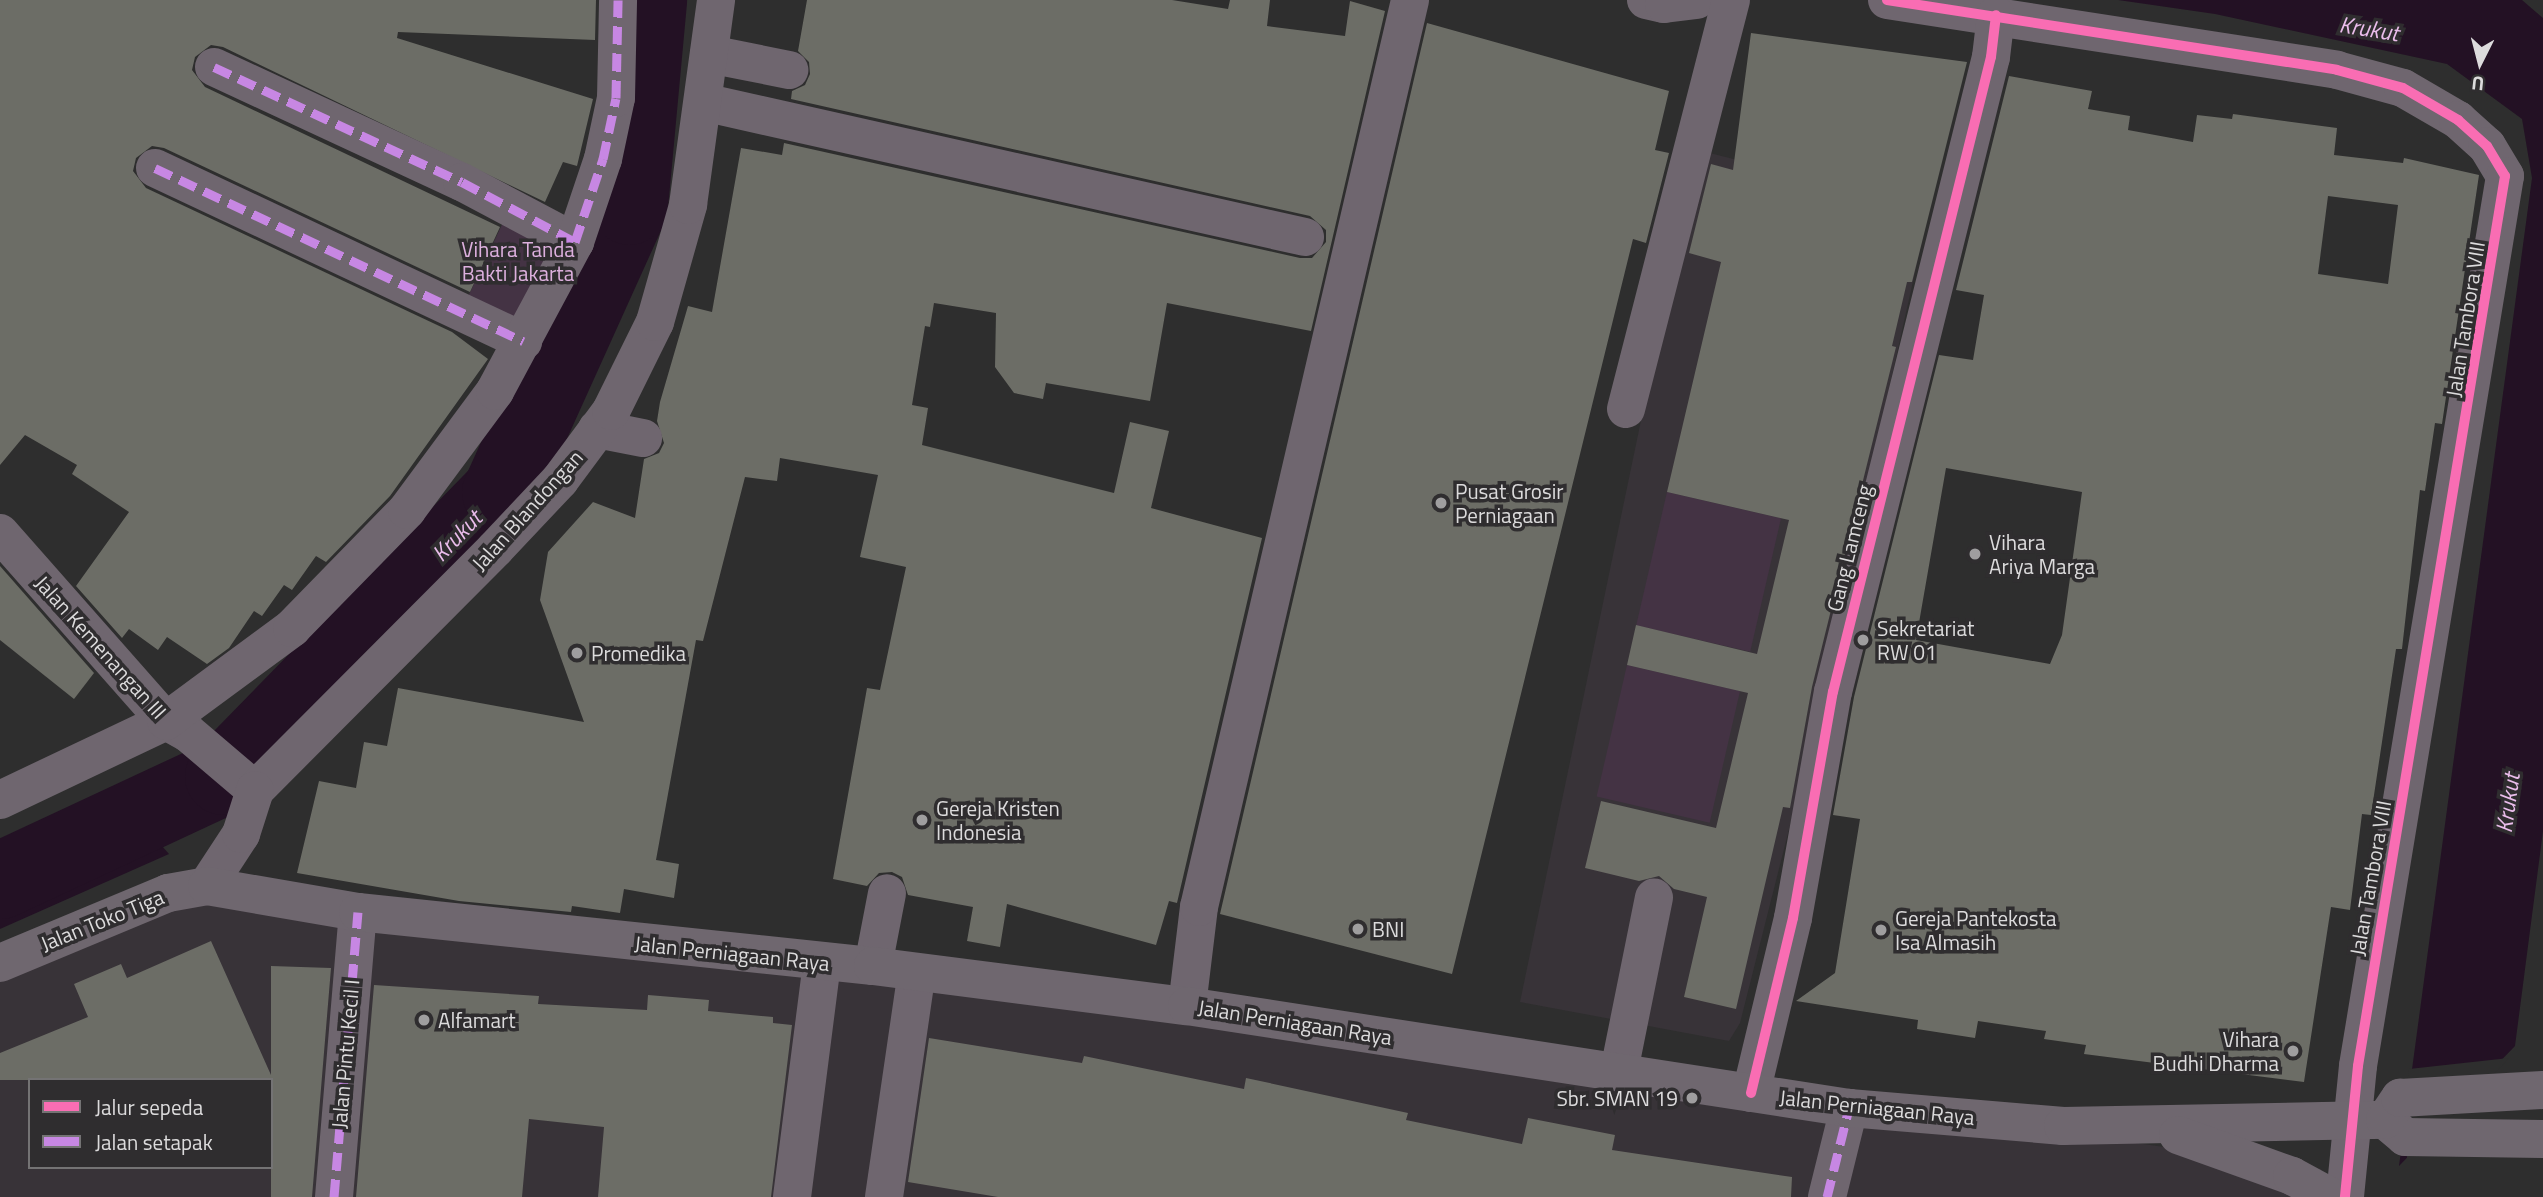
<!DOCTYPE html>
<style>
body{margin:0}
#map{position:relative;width:2543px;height:1197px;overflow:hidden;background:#2e2e2e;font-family:"Titillium Web",sans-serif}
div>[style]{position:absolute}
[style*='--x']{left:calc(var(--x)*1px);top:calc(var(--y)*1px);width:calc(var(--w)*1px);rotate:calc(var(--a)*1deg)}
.built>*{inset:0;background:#383338}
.green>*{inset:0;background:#434;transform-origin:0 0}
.water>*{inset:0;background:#231124}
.pier>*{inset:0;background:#2e2e2e}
.river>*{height:77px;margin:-38.5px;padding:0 38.5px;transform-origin:38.5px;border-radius:38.5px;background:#231124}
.building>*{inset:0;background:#6c6d66}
.minor>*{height:38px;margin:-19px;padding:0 19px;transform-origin:19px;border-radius:19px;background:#6f666f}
.major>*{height:38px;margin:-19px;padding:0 19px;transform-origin:19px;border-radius:19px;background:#6f676f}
.quiet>*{height:9px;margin-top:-4.5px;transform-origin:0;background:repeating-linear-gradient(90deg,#c787e3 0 18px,transparent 0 27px)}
.cycleway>*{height:10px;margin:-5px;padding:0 5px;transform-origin:5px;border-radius:5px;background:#f96db3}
.dots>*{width:19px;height:19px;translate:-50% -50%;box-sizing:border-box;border:4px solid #2f2d2f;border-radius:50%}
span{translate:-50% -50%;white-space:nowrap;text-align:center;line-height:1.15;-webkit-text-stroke:7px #2f2d2f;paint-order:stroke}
.park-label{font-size:21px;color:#ddb0de}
.street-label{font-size:21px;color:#dcdbdc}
.poi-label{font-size:21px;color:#dcdbdc}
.left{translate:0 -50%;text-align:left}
.right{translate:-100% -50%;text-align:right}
.water-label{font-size:23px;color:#eabdeb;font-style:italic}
.legend{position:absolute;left:28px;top:1078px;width:245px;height:91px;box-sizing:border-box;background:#2f2d2f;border:2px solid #747374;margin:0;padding:9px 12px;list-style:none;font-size:21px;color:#dcdbdc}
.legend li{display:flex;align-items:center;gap:14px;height:35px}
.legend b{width:35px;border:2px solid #747374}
.north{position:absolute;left:2445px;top:28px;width:70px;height:70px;-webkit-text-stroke:5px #2f2d2f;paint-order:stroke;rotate:186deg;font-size:19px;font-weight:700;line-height:28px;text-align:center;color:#dcdbdc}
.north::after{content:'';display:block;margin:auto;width:24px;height:32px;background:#dcdbdc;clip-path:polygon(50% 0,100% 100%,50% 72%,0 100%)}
</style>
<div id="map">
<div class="built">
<i style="clip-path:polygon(1702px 151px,1929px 209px,1808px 754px,1740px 1023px,1729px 1041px,1520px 1002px,1675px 257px)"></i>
<i style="clip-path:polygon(evenodd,192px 897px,873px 966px,2321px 1169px,2319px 1197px,0 1197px,0 978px,192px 897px,30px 1080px,271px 1080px,271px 1167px,30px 1167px,30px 1080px)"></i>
</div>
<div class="green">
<i style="clip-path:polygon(507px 214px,561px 247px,518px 327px,465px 303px)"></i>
<i style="left:1667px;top:492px;width:117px;height:137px;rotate:13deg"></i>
<i style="left:1627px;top:665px;width:116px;height:135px;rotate:13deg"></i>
</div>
<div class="water">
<i style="clip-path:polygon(2118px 0,2522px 0,2543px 18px,2543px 831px,2515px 1046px,2399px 1166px,2532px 178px,2522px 119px,2447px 64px,2215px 14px)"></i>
<i style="clip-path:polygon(117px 795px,169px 854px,0 929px,0 847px)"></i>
</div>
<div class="pier">
<i style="clip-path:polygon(2509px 1058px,2412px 1158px,2407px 1158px,2402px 1118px,2409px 1069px)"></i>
</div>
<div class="river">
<i style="--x:0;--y:880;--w:246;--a:-25"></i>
<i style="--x:223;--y:776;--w:397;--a:-45.7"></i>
<i style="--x:500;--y:492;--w:314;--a:-65.7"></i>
<i style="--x:629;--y:206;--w:207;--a:-84.7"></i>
</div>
<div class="building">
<i style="clip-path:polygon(0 0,596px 0,595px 40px,398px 32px,397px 38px,593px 99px,577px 166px,563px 162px,545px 202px,223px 47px,211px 45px,195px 57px,192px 70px,205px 87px,500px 227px,470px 292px,164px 148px,152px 146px,136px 158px,133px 171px,146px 188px,452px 332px,488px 359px,390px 496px,326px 562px,316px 556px,292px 590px,284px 585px,262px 616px,254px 611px,229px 648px,207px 664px,167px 637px,158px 650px,129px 629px,122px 638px,76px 586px,129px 512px,72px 474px,77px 465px,25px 435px,0 465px)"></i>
<i style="clip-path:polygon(807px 0,1172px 0,1228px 9px,1230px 0,1270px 0,1267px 26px,1345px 36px,1350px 1px,1385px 11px,1311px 331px,1167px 303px,1150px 401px,1046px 383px,1043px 399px,1014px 393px,995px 367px,996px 313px,934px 303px,930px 327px,925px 326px,912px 405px,928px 408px,922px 445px,1114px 493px,1130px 422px,1169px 431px,1151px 508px,1262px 538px,1177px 903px,1169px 901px,1156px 945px,1007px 904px,1000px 947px,967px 941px,973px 907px,908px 895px,902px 877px,892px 872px,879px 873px,867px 886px,833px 879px,867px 688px,880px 690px,906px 567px,860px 557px,878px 475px,780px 458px,777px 481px,745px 477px,703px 641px,696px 640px,656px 860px,679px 864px,674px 898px,624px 889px,620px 913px,572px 906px,571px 912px,459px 901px,297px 873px,319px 781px,356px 788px,364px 742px,387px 746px,398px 688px,584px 722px,540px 600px,548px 552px,593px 502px,635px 518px,644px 459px,659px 453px,664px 443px,657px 421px,660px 402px,688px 306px,712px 312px,741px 148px,782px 155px,784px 143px,1300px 258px,1312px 258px,1326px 242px,1326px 230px,1310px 216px,791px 99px,792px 91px,805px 85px,810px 74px,809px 62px,798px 51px)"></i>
<i style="clip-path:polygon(1427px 23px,1669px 91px,1655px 150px,1669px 153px,1646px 243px,1633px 239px,1452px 974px,1220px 914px)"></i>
<i style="clip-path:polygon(1751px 33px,1967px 62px,1912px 282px,1907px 282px,1892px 346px,1896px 347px,1812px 687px,1790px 808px,1783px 807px,1736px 1009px,1684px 997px,1707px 897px,1674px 889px,1659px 876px,1639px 881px,1585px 868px,1601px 801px,1716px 828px,1748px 693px,1627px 665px,1636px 625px,1757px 654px,1789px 520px,1667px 492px,1721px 262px,1689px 253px,1711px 164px,1733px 170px)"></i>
<i style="clip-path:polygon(evenodd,2009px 76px,2092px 91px,2088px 109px,2130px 116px,2128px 130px,2193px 142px,2197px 115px,2232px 119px,2233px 114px,2337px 128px,2334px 155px,2403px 163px,2404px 158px,2479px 175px,2442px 424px,2435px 423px,2425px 491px,2420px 490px,2402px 649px,2396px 649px,2371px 815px,2362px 814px,2350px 910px,2331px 907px,2304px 1082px,2084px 1054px,2086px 1045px,2044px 1039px,2046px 1031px,1978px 1021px,1975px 1038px,1917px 1029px,1918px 1020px,1796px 1001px,1835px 973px,1860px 819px,1833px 815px,1854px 697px,1939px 355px,1973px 360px,1984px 295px,1956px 290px,2009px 76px,2328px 196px,2398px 205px,2388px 284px,2318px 274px,2328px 196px,2009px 76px,1946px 468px,2082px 492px,2062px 635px,2050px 664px,1916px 640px,1946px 468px)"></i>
<i style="clip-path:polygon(0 566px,94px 673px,74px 699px,0 640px)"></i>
<i style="clip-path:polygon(211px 941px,271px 1075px,271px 966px,331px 968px,312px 1197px,271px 1197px,271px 1080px,0 1080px,0 1053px,88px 1017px,74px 984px,121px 964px,127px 978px)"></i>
<i style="clip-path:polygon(374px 985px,539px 996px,538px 1004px,647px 1010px,648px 995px,709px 1000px,708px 1011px,773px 1017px,773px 1023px,792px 1025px,771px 1197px,598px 1197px,604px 1127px,529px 1119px,522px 1197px,356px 1197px)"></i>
<i style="clip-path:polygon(929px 1038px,1082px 1063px,1084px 1056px,1244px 1089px,1246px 1078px,1408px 1113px,1406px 1120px,1522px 1144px,1528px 1118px,1615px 1135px,1612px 1150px,1792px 1177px,1791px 1197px,998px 1197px,908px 1182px)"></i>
</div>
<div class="minor">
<i style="--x:1646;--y:0;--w:18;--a:13"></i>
<i style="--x:1664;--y:4;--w:33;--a:-7"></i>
<i style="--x:1887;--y:0;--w:455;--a:8.8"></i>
<i style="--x:2337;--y:70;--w:68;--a:15.3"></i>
<i style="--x:2403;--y:88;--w:64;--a:30.2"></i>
<i style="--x:2458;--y:120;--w:39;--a:42"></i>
<i style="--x:2487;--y:146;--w:35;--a:59"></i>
<i style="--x:2505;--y:176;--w:902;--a:99.38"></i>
<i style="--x:2358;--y:1066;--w:132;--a:95.7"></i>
<i style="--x:709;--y:54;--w:82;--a:11.3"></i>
<i style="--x:214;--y:67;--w:273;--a:24.9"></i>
<i style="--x:462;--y:182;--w:128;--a:28"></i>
<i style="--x:703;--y:102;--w:617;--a:12.64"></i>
<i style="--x:155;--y:168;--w:407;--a:25.2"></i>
<i style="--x:1626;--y:409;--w:422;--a:-75.6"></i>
<i style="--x:597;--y:429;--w:47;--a:11.1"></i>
<i style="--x:0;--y:533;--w:251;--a:48.6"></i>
<i style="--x:166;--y:721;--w:25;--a:29"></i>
<i style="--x:188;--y:733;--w:88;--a:40.4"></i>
<i style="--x:255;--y:790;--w:340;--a:-45.1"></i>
<i style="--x:495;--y:549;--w:95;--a:-46.7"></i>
<i style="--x:560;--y:480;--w:86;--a:-53.5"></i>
<i style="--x:611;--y:411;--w:99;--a:-63.7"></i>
<i style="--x:655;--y:322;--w:122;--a:-74.2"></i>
<i style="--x:688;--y:205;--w:207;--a:-82.2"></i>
<i style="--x:0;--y:800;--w:184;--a:-25.4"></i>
<i style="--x:166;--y:721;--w:157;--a:-36.4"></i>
<i style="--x:292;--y:628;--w:165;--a:-45.7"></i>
<i style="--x:407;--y:510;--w:148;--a:-53.5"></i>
<i style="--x:495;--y:391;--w:169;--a:-61.8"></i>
<i style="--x:575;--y:242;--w:88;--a:-71.4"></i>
<i style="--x:603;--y:159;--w:62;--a:-78"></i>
<i style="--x:616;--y:98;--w:98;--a:-88.8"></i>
<i style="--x:207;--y:886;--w:62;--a:-56.8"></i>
<i style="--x:241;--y:834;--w:46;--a:-72.3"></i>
<i style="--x:873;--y:966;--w:74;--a:-79.1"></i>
<i style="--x:1187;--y:1006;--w:100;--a:-83.1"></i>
<i style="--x:1199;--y:907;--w:931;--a:-76.9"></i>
<i style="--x:1619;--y:1071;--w:177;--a:-78.6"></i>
<i style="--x:1751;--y:1093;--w:180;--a:-76.5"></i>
<i style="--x:1793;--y:918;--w:230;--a:-80"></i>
<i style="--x:1833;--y:692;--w:654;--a:-76.03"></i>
<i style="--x:1991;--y:57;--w:42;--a:-83.2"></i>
<i style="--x:334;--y:1197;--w:286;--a:-85.2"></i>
<i style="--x:792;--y:1197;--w:236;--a:-82.7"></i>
<i style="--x:884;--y:1197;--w:227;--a:-81.7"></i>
<i style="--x:1827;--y:1197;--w:92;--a:-76.1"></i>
</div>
<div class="major">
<i style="--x:0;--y:963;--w:182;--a:-22.6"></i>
<i style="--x:168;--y:893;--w:40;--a:-10"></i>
<i style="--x:207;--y:886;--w:153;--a:9.8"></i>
<i style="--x:358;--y:912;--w:518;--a:5.99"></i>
<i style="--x:873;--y:966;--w:317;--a:7.3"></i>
<i style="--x:1187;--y:1006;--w:670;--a:8.76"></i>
<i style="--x:1849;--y:1108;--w:215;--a:4.8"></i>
<i style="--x:2063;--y:1126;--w:322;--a:-1.1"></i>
<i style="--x:2385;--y:1120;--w:26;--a:40"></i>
<i style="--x:2405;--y:1137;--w:138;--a:0.8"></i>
<i style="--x:2385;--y:1120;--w:27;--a:-56"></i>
<i style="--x:2400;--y:1098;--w:143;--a:-3.2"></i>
<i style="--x:2178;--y:1135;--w:121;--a:19.8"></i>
<i style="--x:2292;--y:1176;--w:44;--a:28.3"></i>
</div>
<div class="quiet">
<i style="--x:214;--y:67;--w:273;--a:24.9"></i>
<i style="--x:462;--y:182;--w:128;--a:28"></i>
<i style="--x:575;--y:242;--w:88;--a:-71.4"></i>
<i style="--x:603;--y:159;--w:62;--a:-78"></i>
<i style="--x:616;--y:98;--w:98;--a:-88.8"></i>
<i style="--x:155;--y:168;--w:407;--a:25.2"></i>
<i style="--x:334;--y:1197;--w:286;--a:-85.2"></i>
<i style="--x:1827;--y:1197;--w:92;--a:-76.1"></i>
</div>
<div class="cycleway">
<i style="--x:1887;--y:0;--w:455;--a:8.8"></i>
<i style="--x:2337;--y:70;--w:68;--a:15.3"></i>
<i style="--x:2403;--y:88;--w:64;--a:30.2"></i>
<i style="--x:2458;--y:120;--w:39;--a:42"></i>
<i style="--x:2487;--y:146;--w:35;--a:59"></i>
<i style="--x:2505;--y:176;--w:902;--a:99.38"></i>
<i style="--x:2358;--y:1066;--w:132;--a:95.7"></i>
<i style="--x:1751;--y:1093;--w:180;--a:-76.5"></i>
<i style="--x:1793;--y:918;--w:230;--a:-80"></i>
<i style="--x:1833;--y:692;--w:654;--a:-76.03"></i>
<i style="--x:1991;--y:57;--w:42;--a:-83.2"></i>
</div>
<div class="dots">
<i style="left:1441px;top:503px;background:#9f9e9f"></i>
<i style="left:1975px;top:554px;background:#9f9e9f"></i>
<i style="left:1863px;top:640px;background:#9f9e9f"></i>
<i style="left:577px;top:653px;background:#9f9e9f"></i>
<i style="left:922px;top:820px;background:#9f9e9f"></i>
<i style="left:1358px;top:929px;background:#9f9e9f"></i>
<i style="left:1881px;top:930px;background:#9f9e9f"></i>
<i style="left:424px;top:1020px;background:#9f9e9f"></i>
<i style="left:2293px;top:1051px;background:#9f9e9f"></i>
<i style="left:1692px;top:1098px;background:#9f9e9f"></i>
</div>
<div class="park-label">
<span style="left:518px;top:261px">Vihara Tanda<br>Bakti Jakarta</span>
</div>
<div class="street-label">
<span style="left:2465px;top:319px;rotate:-81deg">Jalan Tambora VIII</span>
<span style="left:527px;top:510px;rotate:-48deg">Jalan Blandongan</span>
<span style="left:1849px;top:548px;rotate:-76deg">Gang Lamceng</span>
<span style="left:101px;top:647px;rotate:48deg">Jalan Kemenangan III</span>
<span style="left:2370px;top:878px;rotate:-80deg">Jalan Tambora VIII</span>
<span style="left:102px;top:920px;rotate:-22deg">Jalan Toko Tiga</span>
<span style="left:732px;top:953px;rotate:6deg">Jalan Perniagaan Raya</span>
<span style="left:1295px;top:1022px;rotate:9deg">Jalan Perniagaan Raya</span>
<span style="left:345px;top:1054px;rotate:-85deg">Jalan Pintu Kecil I</span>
<span style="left:1877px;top:1107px;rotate:6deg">Jalan Perniagaan Raya</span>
</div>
<div class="poi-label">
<span class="left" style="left:1455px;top:503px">Pusat Grosir<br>Perniagaan</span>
<span class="left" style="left:1989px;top:554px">Vihara<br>Ariya Marga</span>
<span class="left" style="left:1877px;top:640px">Sekretariat<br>RW 01</span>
<span class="left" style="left:591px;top:653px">Promedika</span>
<span class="left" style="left:936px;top:820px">Gereja Kristen<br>Indonesia</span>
<span class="left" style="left:1895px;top:930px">Gereja Pantekosta<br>Isa Almasih</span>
<span class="left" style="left:1372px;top:929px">BNI</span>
<span class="left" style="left:438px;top:1020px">Alfamart</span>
<span class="right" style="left:2279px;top:1051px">Vihara<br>Budhi Dharma</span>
<span class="right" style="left:1678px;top:1098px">Sbr. SMAN 19</span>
</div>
<div class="water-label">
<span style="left:2369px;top:29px;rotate:9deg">Krukut</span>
<span style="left:457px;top:536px;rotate:-46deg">Krukut</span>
<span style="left:2508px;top:803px;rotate:-82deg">Krukut</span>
</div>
<ul class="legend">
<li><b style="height:9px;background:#f96db3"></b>Jalur sepeda</li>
<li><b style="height:9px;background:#c787e3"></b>Jalan setapak</li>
</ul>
<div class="north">U</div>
</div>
